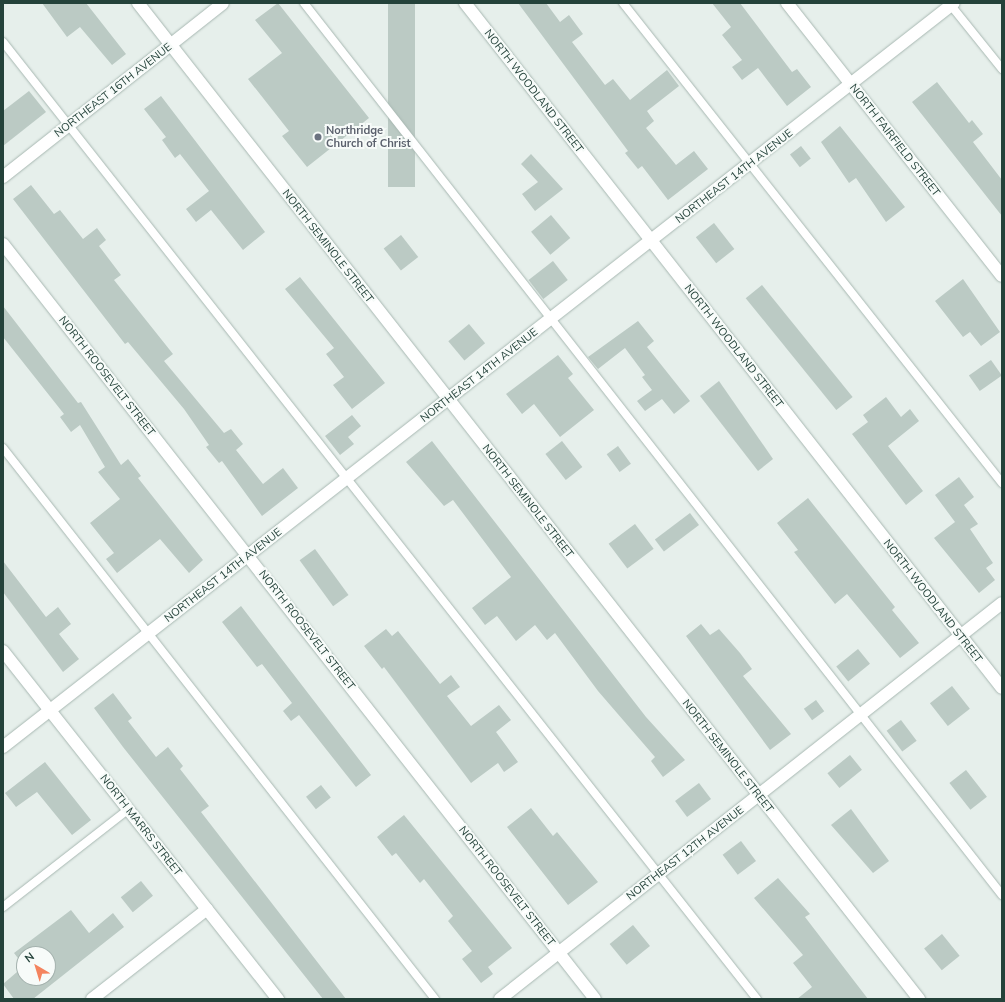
<!DOCTYPE html>
<style>
body{margin:0}
#map{position:relative;width:1005px;height:1002px;overflow:hidden;background:#e6efeb;font-family:Mulish,sans-serif}
div>[style]{position:absolute}
[style*='--x']{left:calc(var(--x)*1px);top:calc(var(--y)*1px);width:calc(var(--w)*1px);rotate:calc(var(--a)*1deg)}
.building>*{inset:0;background:#bbcac4;transform-origin:0 0}
.roads{filter:drop-shadow(0 0 1px #a8b8b2) drop-shadow(0 0 1px #a8b8b2)}
.lane>*{height:8px;margin:-4px;padding:0 4px;transform-origin:4px;border-radius:4px;background:#fff}
.street>*{height:12px;margin:-6px;padding:0 6px;transform-origin:6px;border-radius:6px;background:#fff}
.secondary>*{height:12px;margin:-6px;padding:0 6px;transform-origin:6px;border-radius:6px;background:#fff}
.dots>*{width:11px;height:11px;translate:-50% -50%;box-sizing:border-box;border:2px solid #f7fbf9;border-radius:50%}
span{translate:-50% -50%;white-space:nowrap;text-align:center;line-height:1.15;-webkit-text-stroke:4px #f7fbf9;paint-order:stroke}
.street-label{font-size:11px;color:#24423a}
.worship-label{font-size:11px;color:#5b616d;font-weight:700}
.left{translate:0 -50%;text-align:left}
.frame{position:absolute;inset:0;border:4px solid #24423a;pointer-events:none}
.north{position:absolute;left:16px;top:946px;width:40px;height:40px;box-sizing:border-box;background:#f7fbf9;border:1px solid #a3b1ad;border-radius:50%;rotate:322deg;font-size:11px;font-weight:700;line-height:16px;text-align:center;color:#24423a}
.north::after{content:'';display:block;margin:auto;width:14px;height:18px;background:#f4845f;clip-path:polygon(50% 0,100% 100%,50% 72%,0 100%)}
</style>
<div id="map">
<div class="building">
<i style="clip-path:polygon(42px 3px,86px 3px,126px 54px,112px 65px,80px 27px,67px 37px)"></i>
<i style="clip-path:polygon(278px 3px,369px 118px,307px 167px,282px 136px,289px 131px,248px 79px,282px 53px,255px 20px)"></i>
<i style="left:388px;top:3px;width:27px;height:184px"></i>
<i style="clip-path:polygon(518px 3px,546px 3px,560px 22px,569px 15px,583px 34px,572px 42px,605px 85px,613px 79px,630px 100px,667px 70px,679px 86px,647px 111px,654px 121px,646px 128px,676px 165px,694px 151px,708px 169px,668px 200px,642px 166px,638px 169px,625px 153px,628px 151px)"></i>
<i style="clip-path:polygon(712px 3px,740px 3px,792px 72px,797px 69px,811px 87px,787px 106px,758px 68px,742px 80px,732px 67px,742px 60px,722px 35px,731px 27px)"></i>
<i style="clip-path:polygon(937px 82px,969px 123px,972px 120px,983px 134px,973px 142px,1002px 180px,1002px 216px,912px 102px)"></i>
<i style="clip-path:polygon(29px 91px,46px 112px,3px 146px,3px 111px)"></i>
<i style="clip-path:polygon(161px 96px,265px 232px,243px 250px,211px 210px,196px 222px,186px 209px,209px 191px,180px 154px,175px 158px,162px 140px,166px 137px,144px 109px)"></i>
<i style="clip-path:polygon(840px 126px,905px 207px,886px 222px,856px 178px,849px 183px,821px 142px)"></i>
<i style="left:801px;top:146px;width:16px;height:14px;rotate:52deg"></i>
<i style="clip-path:polygon(531px 154px,563px 189px,535px 211px,522px 194px,538px 182px,521px 164px)"></i>
<i style="clip-path:polygon(31px 185px,54px 214px,60px 210px,83px 239px,97px 228px,106px 240px,99px 246px,121px 275px,114px 280px,173px 354px,164px 361px,224px 433px,231px 429px,243px 444px,236px 450px,263px 484px,283px 468px,298px 488px,262px 516px,222px 461px,219px 463px,206px 447px,209px 445px,184px 409px,128px 342px,125px 344px,13px 199px)"></i>
<i style="left:551px;top:215px;width:30px;height:26px;rotate:50deg"></i>
<i style="left:714px;top:223px;width:33px;height:23px;rotate:52deg"></i>
<i style="left:401px;top:235px;width:28px;height:22px;rotate:52deg"></i>
<i style="left:553px;top:261px;width:24px;height:31px;rotate:52deg"></i>
<i style="clip-path:polygon(300px 277px,385px 383px,352px 409px,333px 385px,344px 377px,326px 354px,334px 348px,285px 289px)"></i>
<i style="clip-path:polygon(963px 279px,1000px 332px,981px 346px,970px 332px,963px 337px,935px 301px)"></i>
<i style="left:762px;top:285px;width:144px;height:21px;rotate:51deg"></i>
<i style="clip-path:polygon(3px 306px,78px 403px,81px 402px,121px 465px,128px 459px,141px 476px,138px 478px,203px 560px,189px 573px,160px 539px,117px 573px,106px 559px,114px 553px,90px 523px,120px 499px,98px 472px,105px 467px,80px 425px,71px 432px,60px 417px,64px 414px,3px 337px)"></i>
<i style="clip-path:polygon(638px 321px,654px 341px,647px 347px,690px 401px,674px 414px,662px 399px,645px 411px,637px 401px,652px 390px,642px 377px,645px 375px,625px 348px,598px 369px,588px 357px)"></i>
<i style="left:469px;top:324px;width:25px;height:27px;rotate:50deg"></i>
<i style="clip-path:polygon(558px 355px,573px 374px,568px 378px,594px 410px,560px 437px,534px 404px,522px 414px,506px 394px)"></i>
<i style="left:991px;top:360px;width:19px;height:27px;rotate:55deg"></i>
<i style="clip-path:polygon(719px 381px,773px 459px,758px 471px,700px 396px)"></i>
<i style="clip-path:polygon(886px 397px,901px 417px,910px 409px,919px 421px,888px 446px,923px 491px,906px 505px,852px 434px,868px 422px,863px 415px)"></i>
<i style="clip-path:polygon(352px 415px,361px 426px,348px 437px,354px 444px,340px 455px,325px 436px)"></i>
<i style="clip-path:polygon(432px 441px,646px 717px,685px 760px,663px 777px,651px 761px,655px 757px,598px 691px,555px 633px,547px 640px,535px 625px,516px 641px,497px 616px,485px 625px,472px 608px,511px 577px,453px 500px,444px 506px,406px 462px)"></i>
<i style="left:562px;top:441px;width:33px;height:21px;rotate:52deg"></i>
<i style="left:618px;top:446px;width:22px;height:14px;rotate:54deg"></i>
<i style="clip-path:polygon(959px 477px,974px 497px,964px 505px,978px 524px,970px 529px,993px 563px,986px 568px,995px 580px,979px 593px,934px 538px,955px 522px,935px 495px)"></i>
<i style="clip-path:polygon(808px 498px,895px 607px,892px 610px,919px 643px,900px 658px,847px 594px,835px 604px,794px 552px,798px 550px,777px 523px)"></i>
<i style="left:690px;top:513px;width:15px;height:44px;rotate:53deg"></i>
<i style="left:635px;top:524px;width:31px;height:33px;rotate:53deg"></i>
<i style="left:315px;top:549px;width:57px;height:19px;rotate:54deg"></i>
<i style="clip-path:polygon(3px 561px,46px 617px,58px 607px,71px 624px,59px 634px,79px 659px,63px 672px,3px 592px)"></i>
<i style="clip-path:polygon(241px 606px,371px 775px,356px 787px,299px 715px,291px 721px,283px 711px,292px 703px,262px 664px,257px 667px,222px 622px)"></i>
<i style="clip-path:polygon(701px 624px,710px 635px,719px 629px,740px 653px,752px 669px,743px 676px,791px 734px,770px 750px,686px 636px)"></i>
<i style="clip-path:polygon(386px 629px,392px 636px,398px 631px,440px 684px,451px 675px,460px 687px,447px 696px,471px 726px,499px 705px,511px 720px,496px 732px,518px 762px,504px 772px,498px 763px,471px 783px,384px 667px,382px 669px,364px 646px)"></i>
<i style="left:858px;top:649px;width:19px;height:28px;rotate:51deg"></i>
<i style="left:952px;top:686px;width:29px;height:28px;rotate:52deg"></i>
<i style="clip-path:polygon(113px 693px,132px 718px,128px 721px,156px 757px,168px 747px,183px 766px,180px 769px,209px 806px,201px 812px,346px 999px,323px 999px,123px 747px,94px 708px)"></i>
<i style="left:816px;top:700px;width:14px;height:15px;rotate:54deg"></i>
<i style="left:901px;top:720px;width:26px;height:18px;rotate:53deg"></i>
<i style="left:850px;top:755px;width:19px;height:29px;rotate:51deg"></i>
<i style="clip-path:polygon(45px 762px,91px 820px,72px 835px,37px 792px,16px 807px,5px 793px)"></i>
<i style="left:966px;top:770px;width:34px;height:21px;rotate:52deg"></i>
<i style="left:699px;top:783px;width:20px;height:30px;rotate:53deg"></i>
<i style="left:321px;top:785px;width:16px;height:19px;rotate:52deg"></i>
<i style="clip-path:polygon(531px 808px,553px 836px,557px 832px,598px 882px,568px 905px,507px 827px)"></i>
<i style="clip-path:polygon(851px 809px,889px 861px,873px 873px,831px 825px)"></i>
<i style="clip-path:polygon(404px 815px,512px 948px,488px 967px,493px 974px,481px 983px,462px 959px,472px 951px,448px 921px,453px 916px,424px 879px,420px 883px,396px 853px,392px 856px,377px 837px)"></i>
<i style="left:741px;top:841px;width:25px;height:23px;rotate:53deg"></i>
<i style="clip-path:polygon(778px 878px,810px 914px,805px 917px,868px 999px,797px 999px,812px 987px,793px 963px,803px 955px,754px 898px)"></i>
<i style="left:141px;top:881px;width:19px;height:26px;rotate:51deg"></i>
<i style="clip-path:polygon(evenodd,71px 910px,89px 933px,113px 913px,124px 927px,33px 999px,14px 999px,3px 984px,24px 966px,14px 953px,71px 910px,24px 954px,48px 954px,48px 978px,24px 978px,24px 954px)"></i>
<i style="left:633px;top:925px;width:27px;height:30px;rotate:51deg"></i>
<i style="left:942px;top:934px;width:28px;height:23px;rotate:51deg"></i>
</div>
<div class="roads">
<div class="lane">
<i style="--x:304;--y:3;--w:1133;--a:51.96"></i>
<i style="--x:623;--y:3;--w:612;--a:51.71"></i>
<i style="--x:949;--y:3;--w:85;--a:51.2"></i>
<i style="--x:3;--y:42;--w:1218;--a:51.77"></i>
<i style="--x:3;--y:448;--w:700;--a:51.9"></i>
<i style="--x:3;--y:907;--w:160;--a:-37.9"></i>
</div>
<div class="street">
<i style="--x:465;--y:3;--w:870;--a:51.91"></i>
<i style="--x:787;--y:3;--w:347;--a:51.8"></i>
<i style="--x:3;--y:244;--w:959;--a:51.9"></i>
<i style="--x:3;--y:651;--w:444;--a:51.7"></i>
<i style="--x:3;--y:747;--w:1207;--a:-38.04"></i>
<i style="--x:92;--y:999;--w:146;--a:-38"></i>
<i style="--x:500;--y:999;--w:639;--a:-38.27"></i>
</div>
<div class="secondary">
<i style="--x:138;--y:3;--w:1266;--a:51.9"></i>
<i style="--x:3;--y:177;--w:280;--a:-38.3"></i>
</div>
</div>
<div class="dots">
<i style="left:318px;top:137px;background:#6b7280"></i>
</div>
<div class="street-label">
<span style="left:113px;top:90px;rotate:-38deg">NORTHEAST 16TH AVENUE</span>
<span style="left:534px;top:91px;rotate:52deg">NORTH WOODLAND STREET</span>
<span style="left:895px;top:140px;rotate:52deg">NORTH FAIRFIELD STREET</span>
<span style="left:734px;top:176px;rotate:-38deg">NORTHEAST 14TH AVENUE</span>
<span style="left:328px;top:246px;rotate:52deg">NORTH SEMINOLE STREET</span>
<span style="left:734px;top:346px;rotate:52deg">NORTH WOODLAND STREET</span>
<span style="left:479px;top:375px;rotate:-38deg">NORTHEAST 14TH AVENUE</span>
<span style="left:107px;top:376px;rotate:52deg">NORTH ROOSEVELT STREET</span>
<span style="left:528px;top:501px;rotate:52deg">NORTH SEMINOLE STREET</span>
<span style="left:223px;top:575px;rotate:-38deg">NORTHEAST 14TH AVENUE</span>
<span style="left:933px;top:601px;rotate:52deg">NORTH WOODLAND STREET</span>
<span style="left:307px;top:630px;rotate:52deg">NORTH ROOSEVELT STREET</span>
<span style="left:728px;top:756px;rotate:52deg">NORTH SEMINOLE STREET</span>
<span style="left:141px;top:825px;rotate:52deg">NORTH MARRS STREET</span>
<span style="left:685px;top:853px;rotate:-38deg">NORTHEAST 12TH AVENUE</span>
<span style="left:507px;top:886px;rotate:52deg">NORTH ROOSEVELT STREET</span>
</div>
<div class="worship-label">
<span class="left" style="left:326px;top:137px">Northridge<br>Church of Christ</span>
</div>
<div class="frame"></div>
<div class="north">N</div>
</div>
